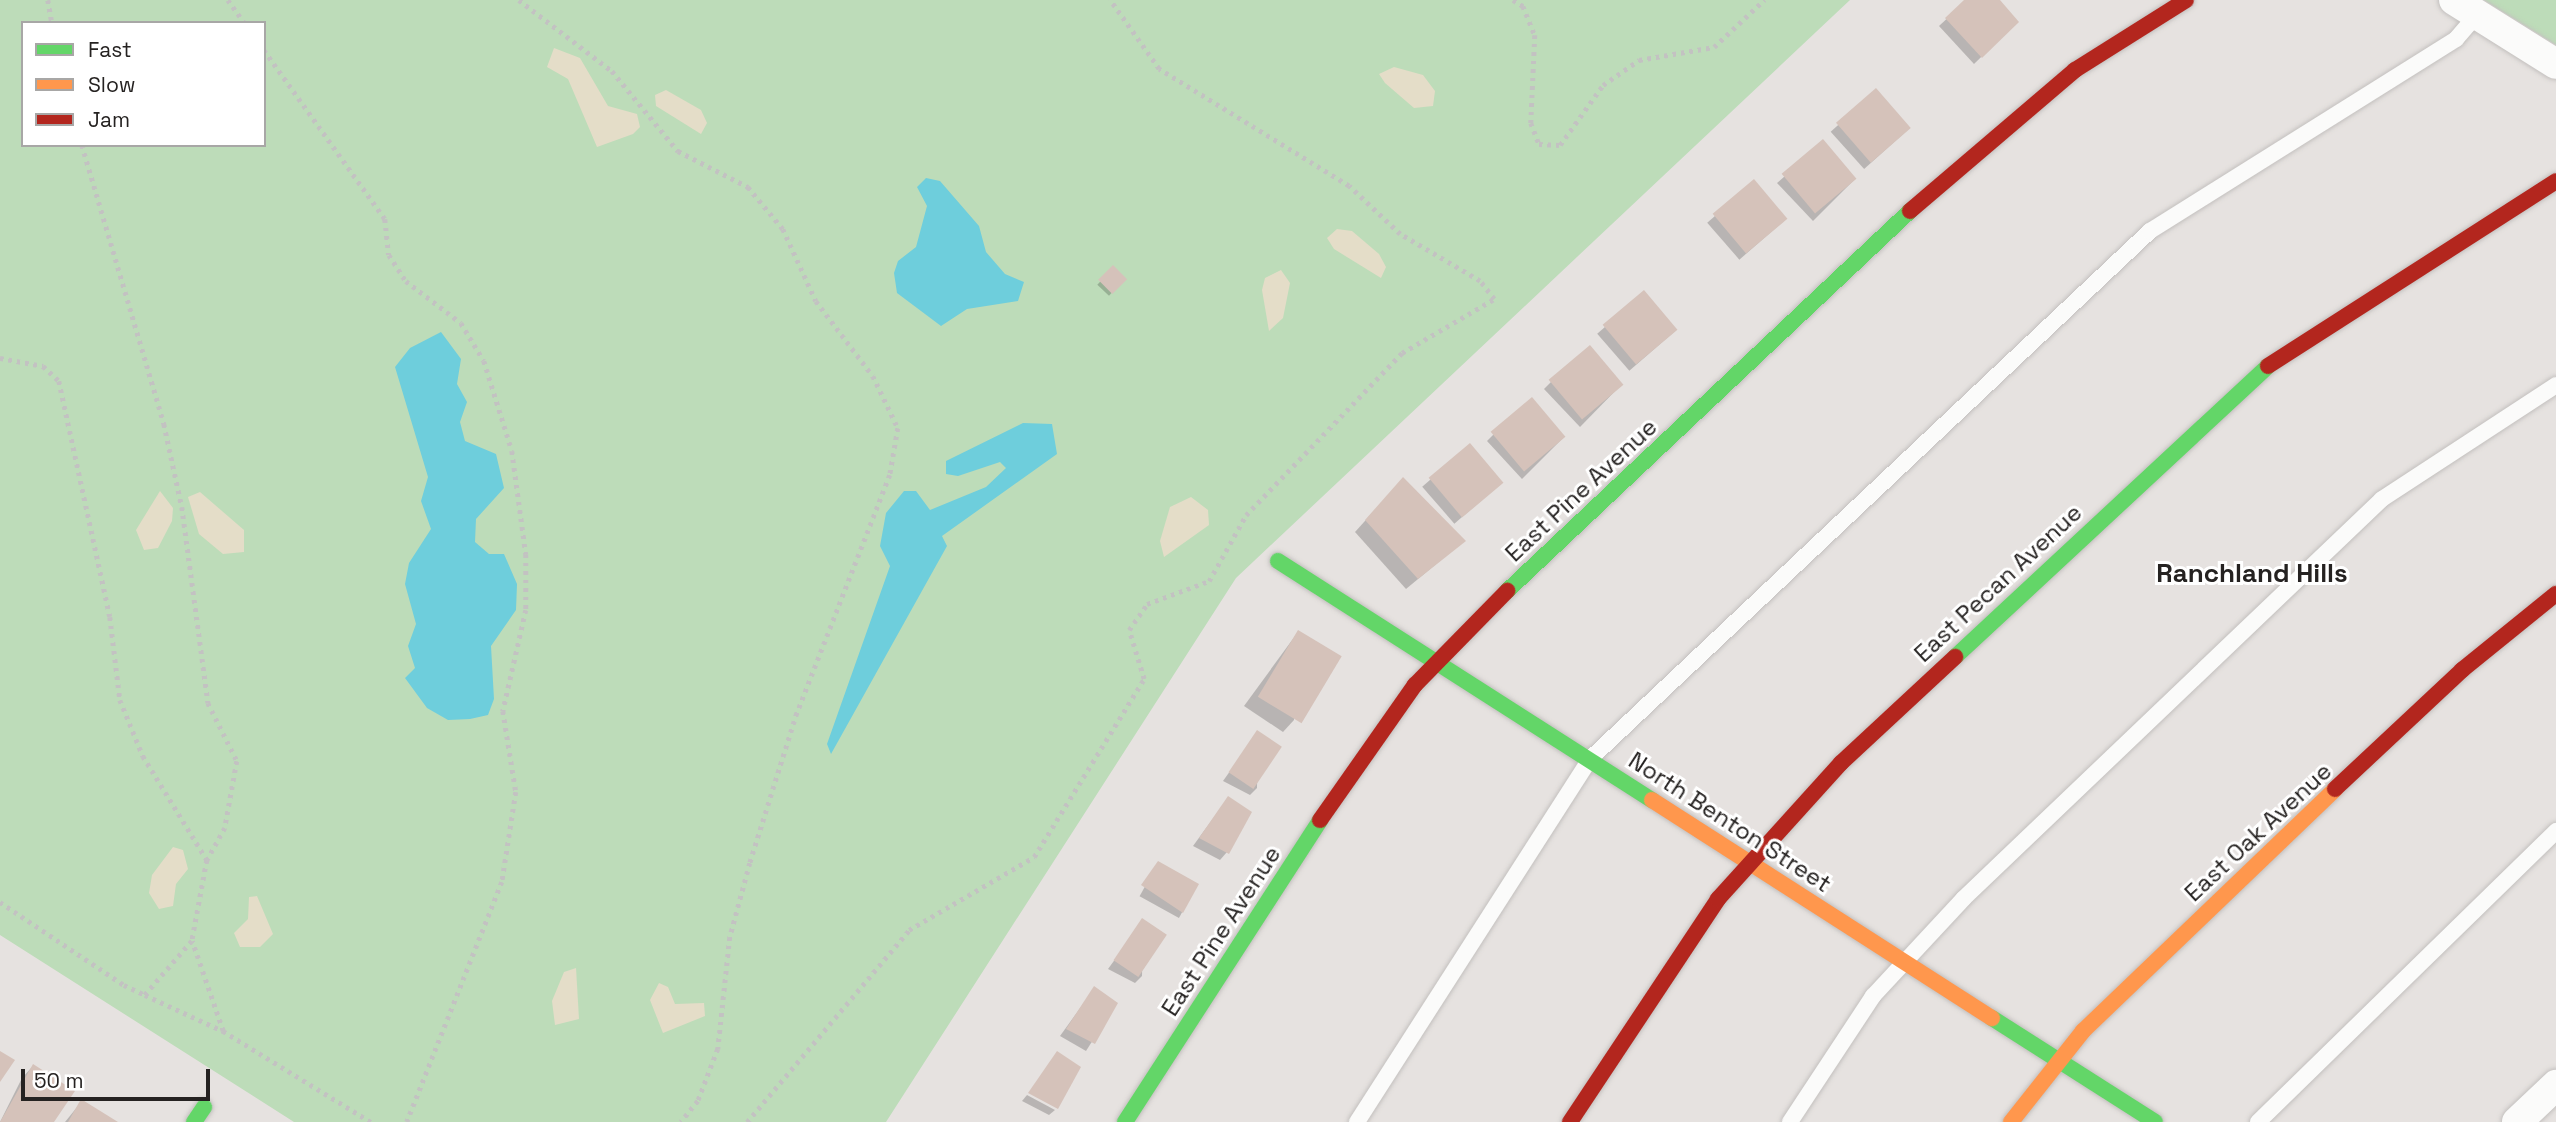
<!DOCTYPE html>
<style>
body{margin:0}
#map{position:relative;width:2556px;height:1122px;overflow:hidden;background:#e6e2e0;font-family:"Space Grotesk",sans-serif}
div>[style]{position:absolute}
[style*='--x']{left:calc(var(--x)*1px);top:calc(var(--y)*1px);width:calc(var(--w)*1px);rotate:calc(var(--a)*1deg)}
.green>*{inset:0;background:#bddcb9}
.sand>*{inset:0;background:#e4ddc8}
.water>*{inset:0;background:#6ecedc}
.shadow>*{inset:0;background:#0003;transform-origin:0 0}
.building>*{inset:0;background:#d5c2ba;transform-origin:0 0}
.path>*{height:4.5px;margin-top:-2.25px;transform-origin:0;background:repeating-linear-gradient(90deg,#c3c2c2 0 3.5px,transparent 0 8.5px)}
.roads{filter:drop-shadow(0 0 2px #c3c0be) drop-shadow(0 0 2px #c3c0be)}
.lane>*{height:16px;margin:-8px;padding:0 8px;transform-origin:8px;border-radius:8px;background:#fbfbfa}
.street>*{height:30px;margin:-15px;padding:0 15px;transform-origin:15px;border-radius:15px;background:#fbfbfa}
.fast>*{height:16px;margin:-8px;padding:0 8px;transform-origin:8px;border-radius:8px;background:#63d668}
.slow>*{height:16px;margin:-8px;padding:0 8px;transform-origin:8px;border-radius:8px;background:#ff974d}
.jam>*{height:16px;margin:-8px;padding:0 8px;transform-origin:8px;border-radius:8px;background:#b3261e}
span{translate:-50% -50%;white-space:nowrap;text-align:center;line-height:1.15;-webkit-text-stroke:6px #fff;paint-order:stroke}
.street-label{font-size:24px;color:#252221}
.neighbourhood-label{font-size:26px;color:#252221;font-weight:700}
.legend{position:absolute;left:21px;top:21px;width:245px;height:126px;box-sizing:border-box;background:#fff;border:2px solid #a8a7a6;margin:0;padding:9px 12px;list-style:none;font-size:21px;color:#252221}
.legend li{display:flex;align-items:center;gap:14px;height:35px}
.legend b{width:35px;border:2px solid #a8a7a6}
.scale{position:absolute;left:21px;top:1069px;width:189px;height:32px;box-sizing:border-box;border:4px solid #252221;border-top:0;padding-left:9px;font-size:21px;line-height:24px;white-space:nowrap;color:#252221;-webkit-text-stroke:5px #fff;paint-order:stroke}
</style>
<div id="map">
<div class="green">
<i style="clip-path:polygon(evenodd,0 0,1850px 0,1236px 578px,886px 1122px,294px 1122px,0 935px,0 0,23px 23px,264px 23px,264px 145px,23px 145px,23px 23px)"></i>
<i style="clip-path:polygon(2484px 0,2556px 0,2556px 45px)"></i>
</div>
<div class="sand">
<i style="clip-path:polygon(554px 48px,580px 58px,608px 106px,637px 114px,640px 127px,633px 134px,597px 147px,568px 79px,547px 67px)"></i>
<i style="clip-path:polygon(1394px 67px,1423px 75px,1435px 91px,1433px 106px,1414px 108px,1385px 83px,1379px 74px)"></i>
<i style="clip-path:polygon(666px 90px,701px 110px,707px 123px,701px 134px,656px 106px,655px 95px)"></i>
<i style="clip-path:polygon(1337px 229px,1352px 231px,1379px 254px,1386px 267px,1381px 278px,1334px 249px,1327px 238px)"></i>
<i style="clip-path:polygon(1281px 270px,1290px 283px,1283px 318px,1269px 331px,1262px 290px,1265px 278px)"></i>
<i style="clip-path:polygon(160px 491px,173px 508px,172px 521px,158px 548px,144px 550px,136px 530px)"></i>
<i style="clip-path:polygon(200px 492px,244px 530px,244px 552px,223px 554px,199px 534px,188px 497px)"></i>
<i style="clip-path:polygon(1191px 497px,1208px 510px,1209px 525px,1164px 557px,1160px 541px,1170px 507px)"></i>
<i style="clip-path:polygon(173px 847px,183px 850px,188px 869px,176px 884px,173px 906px,159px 909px,149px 893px,152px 875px)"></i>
<i style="clip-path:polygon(257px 896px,273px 934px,260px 947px,240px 947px,234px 933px,248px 919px,249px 897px)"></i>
<i style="clip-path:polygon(576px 968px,579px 1019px,555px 1025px,552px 1001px,564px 972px)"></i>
<i style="clip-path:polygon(659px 983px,668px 987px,675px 1004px,704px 1003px,705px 1016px,663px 1033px,650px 1000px)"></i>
</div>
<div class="water">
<i style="clip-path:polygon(926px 178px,940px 181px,979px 226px,986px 252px,1005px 274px,1024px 282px,1018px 301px,967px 309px,941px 326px,897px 293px,894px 273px,898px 261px,916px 247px,927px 206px,917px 187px)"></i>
<i style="clip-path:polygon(441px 332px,461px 359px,457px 384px,467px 402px,460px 422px,465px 441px,496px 454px,504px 488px,476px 519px,475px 542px,489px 554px,504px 554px,517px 584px,516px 610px,491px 646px,494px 699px,488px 715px,470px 719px,448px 720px,427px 708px,405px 678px,415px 668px,408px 646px,416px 624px,405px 584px,409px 563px,431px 529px,421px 501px,428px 477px,395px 367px,410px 348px)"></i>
<i style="clip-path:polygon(1023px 423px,1052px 424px,1057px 454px,942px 536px,947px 546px,831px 754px,827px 744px,890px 566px,880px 546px,886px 513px,904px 491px,916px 491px,930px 510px,986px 487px,1006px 468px,1000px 462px,958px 476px,946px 474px,946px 461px)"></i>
</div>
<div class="shadow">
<i style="clip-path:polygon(1967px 0,1998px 0,2017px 22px,1974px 64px,1939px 26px)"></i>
<i style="left:1876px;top:91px;width:50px;height:61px;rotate:48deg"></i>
<i style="clip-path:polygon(1785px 176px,1855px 179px,1813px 221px,1777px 183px)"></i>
<i style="left:1754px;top:182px;width:49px;height:62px;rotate:49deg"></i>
<i style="left:1113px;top:268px;width:16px;height:23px;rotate:43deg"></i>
<i style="left:1644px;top:293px;width:49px;height:62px;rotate:49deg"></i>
<i style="clip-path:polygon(1551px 382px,1622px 384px,1580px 427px,1544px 389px)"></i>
<i style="clip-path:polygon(1494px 434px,1564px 437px,1522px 479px,1487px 441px)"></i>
<i style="left:1469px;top:446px;width:49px;height:62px;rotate:49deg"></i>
<i style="clip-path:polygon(1392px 491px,1464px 541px,1406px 589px,1355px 532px)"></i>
<i style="clip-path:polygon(1298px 632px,1294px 720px,1283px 732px,1244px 706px)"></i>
<i style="clip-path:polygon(1258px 732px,1257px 788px,1250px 795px,1223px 781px)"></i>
<i style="clip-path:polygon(1228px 798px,1227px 852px,1220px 860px,1193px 846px)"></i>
<i style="left:1158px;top:863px;width:45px;height:38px;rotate:29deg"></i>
<i style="clip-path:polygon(1143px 921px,1142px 976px,1135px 983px,1108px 969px)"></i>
<i style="clip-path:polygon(1094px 989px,1116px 1004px,1086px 1051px,1060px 1036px)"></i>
<i style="clip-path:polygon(33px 1066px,52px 1122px,0 1122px,22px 1078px)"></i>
<i style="clip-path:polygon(1027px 1095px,1055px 1110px,1049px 1115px,1022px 1101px)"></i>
<i style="clip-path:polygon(82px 1101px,114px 1122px,65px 1122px)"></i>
</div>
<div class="building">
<i style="clip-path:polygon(1964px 0,2000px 0,2019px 22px,1982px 58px,1945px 18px)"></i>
<i style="left:1876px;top:88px;width:53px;height:53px;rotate:49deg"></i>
<i style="left:1823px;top:139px;width:52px;height:54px;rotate:50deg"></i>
<i style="left:1754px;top:179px;width:52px;height:54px;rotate:50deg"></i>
<i style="left:1113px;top:265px;width:20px;height:21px;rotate:45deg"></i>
<i style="left:1644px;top:290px;width:52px;height:54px;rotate:50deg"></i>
<i style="left:1590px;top:345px;width:52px;height:54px;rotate:50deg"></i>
<i style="left:1532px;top:397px;width:52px;height:54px;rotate:50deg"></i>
<i style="left:1470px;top:443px;width:52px;height:54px;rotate:50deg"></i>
<i style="clip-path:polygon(1403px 477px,1466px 541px,1418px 579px,1365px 520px)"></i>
<i style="left:1298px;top:630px;width:51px;height:78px;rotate:31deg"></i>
<i style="left:1257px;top:730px;width:30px;height:51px;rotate:34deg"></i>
<i style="clip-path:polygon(1228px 796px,1252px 812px,1229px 854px,1199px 838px)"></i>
<i style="clip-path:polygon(1158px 861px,1199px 884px,1183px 913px,1141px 885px)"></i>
<i style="left:1142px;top:918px;width:30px;height:51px;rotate:34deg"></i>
<i style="clip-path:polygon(1094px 986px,1118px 1003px,1095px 1044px,1066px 1029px)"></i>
<i style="clip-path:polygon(0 1051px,15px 1060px,0 1082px)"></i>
<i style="clip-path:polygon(1057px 1051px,1081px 1067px,1058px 1109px,1028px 1093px)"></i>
<i style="clip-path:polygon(33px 1064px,75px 1091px,54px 1122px,0 1122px)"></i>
<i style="clip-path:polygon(81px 1099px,118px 1122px,68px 1122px)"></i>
</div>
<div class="path">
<i style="--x:48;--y:0;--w:23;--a:80"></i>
<i style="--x:228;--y:0;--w:29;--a:54"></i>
<i style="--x:519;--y:0;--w:117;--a:37.4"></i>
<i style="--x:612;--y:71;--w:104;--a:50.5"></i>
<i style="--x:678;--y:151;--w:79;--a:27.2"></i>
<i style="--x:748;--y:187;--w:55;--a:50.2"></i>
<i style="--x:783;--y:229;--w:79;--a:65.4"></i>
<i style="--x:816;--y:301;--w:94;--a:52.8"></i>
<i style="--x:873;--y:376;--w:58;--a:64.3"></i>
<i style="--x:898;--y:428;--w:48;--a:99.7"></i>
<i style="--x:890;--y:475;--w:256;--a:111.3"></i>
<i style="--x:797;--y:713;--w:157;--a:107.4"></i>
<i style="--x:750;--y:863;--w:77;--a:105.1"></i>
<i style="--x:730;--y:937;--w:113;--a:96.1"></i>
<i style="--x:718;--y:1049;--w:56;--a:111"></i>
<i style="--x:698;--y:1101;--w:27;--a:129"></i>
<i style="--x:1513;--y:0;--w:12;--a:31"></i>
<i style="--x:1523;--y:6;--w:31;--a:68"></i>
<i style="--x:1535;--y:35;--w:88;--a:92.6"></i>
<i style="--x:1531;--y:123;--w:22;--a:69"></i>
<i style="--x:1539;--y:144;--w:21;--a:3"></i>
<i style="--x:1560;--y:145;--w:74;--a:-54.4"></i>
<i style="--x:1603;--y:85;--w:44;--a:-34.8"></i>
<i style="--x:1639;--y:60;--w:76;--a:-9.8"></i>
<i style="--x:1714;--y:47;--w:69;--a:-43.2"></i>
<i style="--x:264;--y:50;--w:208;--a:54.4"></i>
<i style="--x:385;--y:219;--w:36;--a:84"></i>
<i style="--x:389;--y:255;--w:31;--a:57"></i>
<i style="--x:406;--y:281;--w:69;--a:37.4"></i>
<i style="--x:461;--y:323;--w:44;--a:58.8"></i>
<i style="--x:484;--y:361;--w:94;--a:72.7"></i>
<i style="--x:512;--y:451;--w:104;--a:82.3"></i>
<i style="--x:526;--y:554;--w:56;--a:90"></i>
<i style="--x:526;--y:610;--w:104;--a:102.8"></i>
<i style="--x:503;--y:711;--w:82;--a:80.9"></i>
<i style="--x:516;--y:792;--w:91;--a:98.8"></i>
<i style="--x:502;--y:882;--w:258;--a:111.6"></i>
<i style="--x:82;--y:145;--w:291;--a:73.6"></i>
<i style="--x:164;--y:424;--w:85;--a:77.8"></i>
<i style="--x:182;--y:507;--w:198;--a:82.4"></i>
<i style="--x:208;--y:703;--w:65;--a:63.4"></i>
<i style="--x:237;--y:761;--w:68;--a:100.2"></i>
<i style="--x:225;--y:828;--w:37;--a:119"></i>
<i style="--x:0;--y:358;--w:44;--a:10.5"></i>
<i style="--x:43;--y:366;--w:22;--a:43"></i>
<i style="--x:59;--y:381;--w:241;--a:77.8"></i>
<i style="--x:110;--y:617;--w:84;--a:83.1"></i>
<i style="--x:120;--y:700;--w:61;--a:67.7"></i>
<i style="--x:143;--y:756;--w:122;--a:58.4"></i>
<i style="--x:207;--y:860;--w:82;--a:100.5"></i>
<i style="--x:0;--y:902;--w:149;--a:33.8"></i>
<i style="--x:124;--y:985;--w:23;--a:25"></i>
<i style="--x:145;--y:995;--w:86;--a:24.8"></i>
<i style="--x:223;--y:1031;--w:95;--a:-109"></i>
<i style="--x:192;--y:941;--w:72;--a:131"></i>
<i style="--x:223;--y:1031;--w:174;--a:31.6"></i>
<i style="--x:747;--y:1122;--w:251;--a:-49.8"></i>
<i style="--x:909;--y:930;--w:145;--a:-30.3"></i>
<i style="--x:1034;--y:857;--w:209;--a:-58.3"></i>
<i style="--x:1144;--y:679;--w:51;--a:-107"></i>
<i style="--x:1129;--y:630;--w:32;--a:-55"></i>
<i style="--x:1147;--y:604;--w:66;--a:-20.4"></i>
<i style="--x:1209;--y:581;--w:76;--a:-60.7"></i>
<i style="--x:1246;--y:515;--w:225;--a:-46.1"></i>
<i style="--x:1402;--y:353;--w:107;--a:-30.4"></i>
<i style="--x:1494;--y:299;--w:23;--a:-128"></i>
<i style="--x:1480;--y:281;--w:93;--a:-149.6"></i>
<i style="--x:1400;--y:234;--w:70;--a:-136.7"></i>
<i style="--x:1349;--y:186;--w:223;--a:-148.4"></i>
<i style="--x:1159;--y:69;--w:85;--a:-125.4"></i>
</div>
<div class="roads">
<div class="lane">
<i style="--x:1357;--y:1122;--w:433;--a:-57.3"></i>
<i style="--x:1591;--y:758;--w:768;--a:-43.31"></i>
<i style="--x:2150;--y:231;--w:361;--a:-32.1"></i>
<i style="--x:2456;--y:39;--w:32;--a:-49"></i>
<i style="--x:1790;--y:1122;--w:151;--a:-56.6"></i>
<i style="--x:1873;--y:996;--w:132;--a:-47.1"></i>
<i style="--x:1963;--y:899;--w:579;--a:-43.67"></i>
<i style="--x:2382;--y:499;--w:208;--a:-33.2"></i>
<i style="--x:2258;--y:1122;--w:417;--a:-44.3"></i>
</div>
<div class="street">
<i style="--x:2454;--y:0;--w:120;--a:32.1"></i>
<i style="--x:2517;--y:1122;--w:54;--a:-43.5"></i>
</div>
<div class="fast">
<i style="--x:1278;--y:561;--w:444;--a:32.6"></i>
<i style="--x:1507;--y:591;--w:554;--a:-43.32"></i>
<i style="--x:1955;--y:657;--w:427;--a:-42.9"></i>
<i style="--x:1992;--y:1018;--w:193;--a:32.5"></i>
<i style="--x:194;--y:1122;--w:18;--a:-56"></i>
<i style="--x:1125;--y:1122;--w:359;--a:-57.1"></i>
</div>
<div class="slow">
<i style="--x:1652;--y:800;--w:404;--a:32.7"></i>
<i style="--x:2011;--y:1122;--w:116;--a:-51.6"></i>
<i style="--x:2083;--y:1031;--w:349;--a:-43.8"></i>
</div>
<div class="jam">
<i style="--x:1910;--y:211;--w:217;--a:-40.5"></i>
<i style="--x:2075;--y:70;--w:131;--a:-32.2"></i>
<i style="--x:2268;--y:366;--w:342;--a:-32.7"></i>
<i style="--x:2335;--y:789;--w:174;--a:-43.1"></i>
<i style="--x:2462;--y:670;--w:121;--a:-39"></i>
<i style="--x:1320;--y:820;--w:165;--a:-54.9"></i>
<i style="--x:1415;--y:685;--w:132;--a:-45.6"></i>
<i style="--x:1570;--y:1122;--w:268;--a:-56.4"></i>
<i style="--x:1718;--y:899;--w:183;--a:-47.9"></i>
<i style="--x:1841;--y:763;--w:156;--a:-42.9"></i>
</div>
</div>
<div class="street-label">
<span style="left:1581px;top:490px;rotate:-43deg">East Pine Avenue</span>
<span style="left:1998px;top:583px;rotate:-43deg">East Pecan Avenue</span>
<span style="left:1730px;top:822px;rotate:33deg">North Benton Street</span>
<span style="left:2258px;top:832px;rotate:-43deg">East Oak Avenue</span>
<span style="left:1221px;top:931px;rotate:-57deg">East Pine Avenue</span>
</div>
<div class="neighbourhood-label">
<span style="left:2252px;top:574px">Ranchland Hills</span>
</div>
<ul class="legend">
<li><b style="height:9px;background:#63d668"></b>Fast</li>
<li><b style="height:9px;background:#ff974d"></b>Slow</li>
<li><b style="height:9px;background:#b3261e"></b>Jam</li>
</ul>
<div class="scale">50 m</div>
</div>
